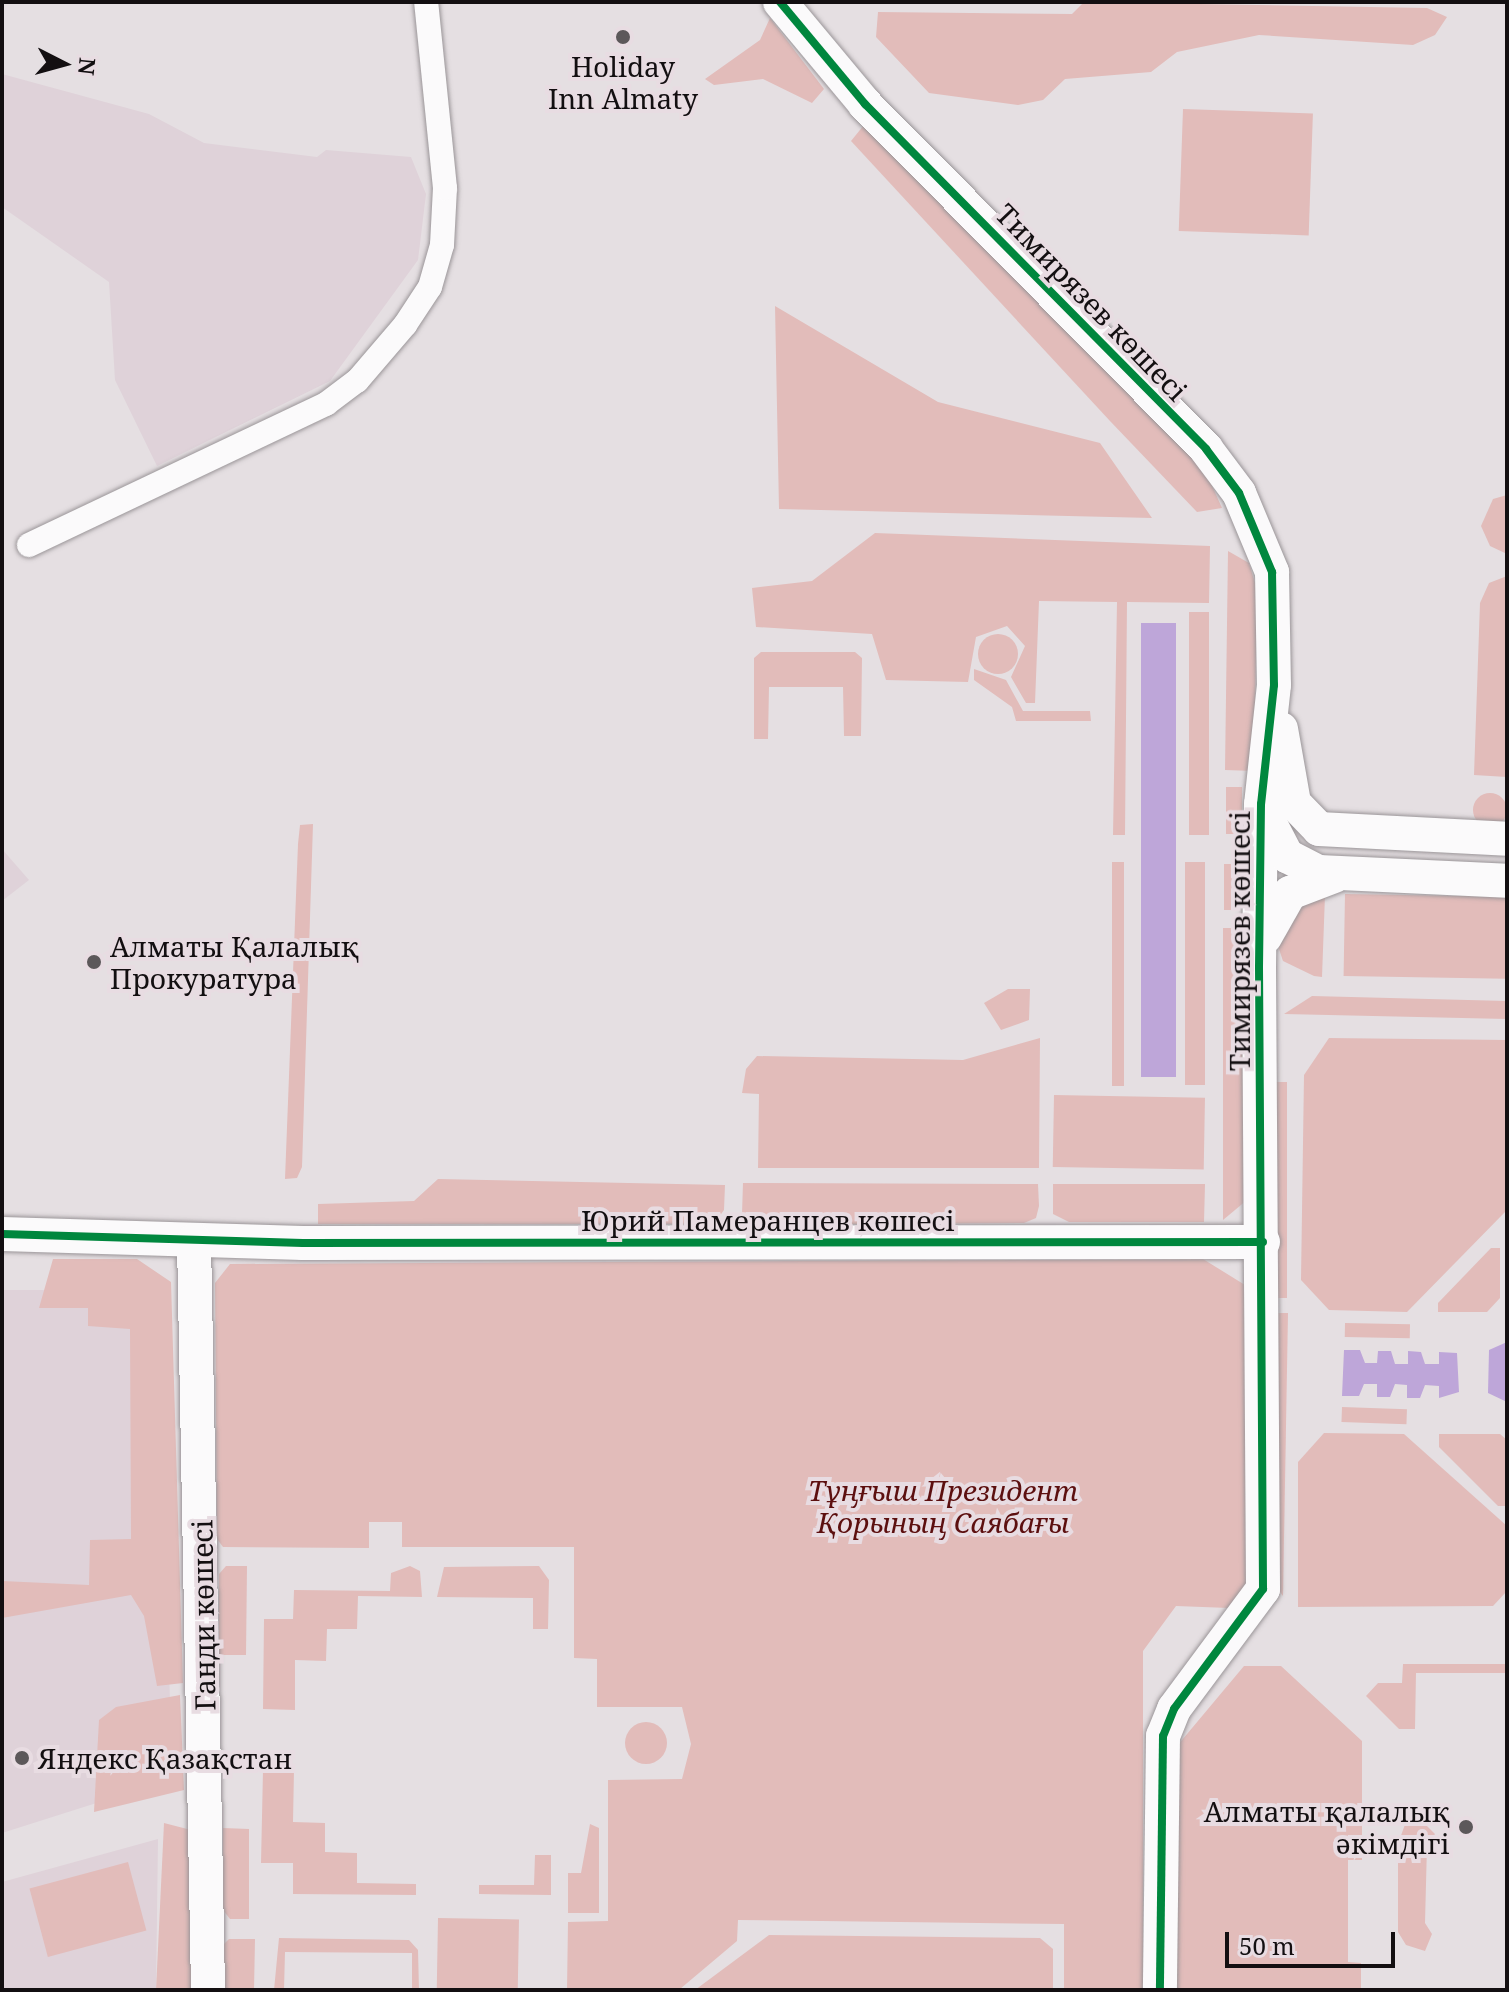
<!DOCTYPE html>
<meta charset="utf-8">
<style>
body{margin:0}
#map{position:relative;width:1509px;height:1992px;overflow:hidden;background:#e5dfe2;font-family:"Noto Serif",serif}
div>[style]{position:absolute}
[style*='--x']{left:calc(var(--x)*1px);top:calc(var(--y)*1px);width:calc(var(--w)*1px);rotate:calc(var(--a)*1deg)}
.built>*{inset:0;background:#dfd2d9}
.green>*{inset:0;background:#e2bcba;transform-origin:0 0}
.round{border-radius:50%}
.water>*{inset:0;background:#bea6d9;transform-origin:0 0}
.roads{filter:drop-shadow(0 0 2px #9a9598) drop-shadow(0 0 2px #9a9598)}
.street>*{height:24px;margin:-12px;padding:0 12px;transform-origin:12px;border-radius:12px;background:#fbfafb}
.secondary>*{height:34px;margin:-17px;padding:0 17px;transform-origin:17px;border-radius:17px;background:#fbfafb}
.cycleway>*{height:8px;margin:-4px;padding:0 4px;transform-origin:4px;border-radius:4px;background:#00873e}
.dots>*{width:22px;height:22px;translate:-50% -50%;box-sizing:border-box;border:4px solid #e8dce2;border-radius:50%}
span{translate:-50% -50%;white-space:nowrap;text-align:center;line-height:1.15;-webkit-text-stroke:8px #e8dce2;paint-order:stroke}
.poi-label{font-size:28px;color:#130f11}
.left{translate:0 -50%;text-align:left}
.right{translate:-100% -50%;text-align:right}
.street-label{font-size:28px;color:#130f11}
.park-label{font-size:28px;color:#5c0f0f;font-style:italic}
.frame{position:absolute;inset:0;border:4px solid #130f11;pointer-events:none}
.north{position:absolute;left:24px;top:24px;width:80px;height:80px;-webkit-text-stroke:6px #e8dce2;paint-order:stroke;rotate:96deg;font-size:22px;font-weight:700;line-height:32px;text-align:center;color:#130f11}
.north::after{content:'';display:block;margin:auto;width:28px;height:36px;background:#130f11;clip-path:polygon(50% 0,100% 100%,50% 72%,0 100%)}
.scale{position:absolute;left:1225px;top:1932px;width:170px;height:36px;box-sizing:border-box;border:4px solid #130f11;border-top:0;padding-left:10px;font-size:24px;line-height:28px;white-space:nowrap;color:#130f11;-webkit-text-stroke:6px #e8dce2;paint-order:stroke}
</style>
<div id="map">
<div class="built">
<i style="clip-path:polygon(2px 74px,149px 114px,204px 143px,317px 157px,326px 150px,411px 157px,426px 194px,418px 260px,330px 381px,157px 466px,115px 380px,109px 282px,2px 207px)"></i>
<i style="clip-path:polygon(2px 849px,29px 880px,2px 901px)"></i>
<i style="clip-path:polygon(2px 1290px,159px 1290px,172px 1779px,2px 1833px)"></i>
<i style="clip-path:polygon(158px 1839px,156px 1990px,2px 1990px,2px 1882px)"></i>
</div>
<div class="green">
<i style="clip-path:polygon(1084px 2px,1427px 8px,1447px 17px,1435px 35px,1413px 45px,1259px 35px,1177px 52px,1151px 72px,1065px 79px,1043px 100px,1018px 105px,929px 93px,876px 37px,878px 12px,1072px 14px)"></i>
<i style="clip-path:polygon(770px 18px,824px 89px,812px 103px,763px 79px,714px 85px,705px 79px,760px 40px)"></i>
<i style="left:1183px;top:109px;width:130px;height:122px;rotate:2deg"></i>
<i style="clip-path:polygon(864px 125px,1204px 468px,1222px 508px,1197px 512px,1110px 421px,851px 141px)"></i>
<i style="clip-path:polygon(775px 306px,938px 402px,1100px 443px,1152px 518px,779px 509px)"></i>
<i style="clip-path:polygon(1507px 495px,1507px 554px,1490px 546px,1481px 526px,1493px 499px)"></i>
<i style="clip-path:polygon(875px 533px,1210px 546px,1209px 603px,1127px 602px,1125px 835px,1113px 835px,1117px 602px,1039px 601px,1035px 703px,1026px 703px,1011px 677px,1025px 646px,1007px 626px,976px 637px,968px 682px,886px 680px,872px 634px,756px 627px,752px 588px,812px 581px)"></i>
<i style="clip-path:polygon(1228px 551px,1249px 563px,1257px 590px,1254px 771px,1225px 770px)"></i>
<i style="clip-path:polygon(1507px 576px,1507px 777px,1474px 775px,1480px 603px,1489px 583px)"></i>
<i style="left:1189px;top:612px;width:20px;height:223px"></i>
<i class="round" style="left:978px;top:634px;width:40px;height:40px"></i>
<i style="clip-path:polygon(761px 652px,855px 652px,862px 658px,861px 736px,844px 736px,843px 687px,769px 687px,768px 739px,754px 739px,754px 658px)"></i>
<i style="clip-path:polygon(974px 669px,1006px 680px,1023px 711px,1090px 711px,1091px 721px,1016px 721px,1012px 707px,974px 680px)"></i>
<i style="left:1226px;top:787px;width:16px;height:47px"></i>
<i class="round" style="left:1473px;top:793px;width:34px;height:34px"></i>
<i style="clip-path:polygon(313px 824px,302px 1167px,297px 1178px,285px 1179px,298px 844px,300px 825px)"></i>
<i style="left:1112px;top:862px;width:12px;height:224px"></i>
<i style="left:1185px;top:862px;width:20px;height:223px"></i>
<i style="left:1224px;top:864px;width:16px;height:46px"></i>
<i style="left:1345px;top:894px;width:162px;height:82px;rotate:1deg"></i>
<i style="clip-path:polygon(1325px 895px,1322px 977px,1314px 976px,1283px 961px,1276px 940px,1290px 907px)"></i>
<i style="clip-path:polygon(1223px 928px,1253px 928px,1247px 1200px,1223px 1220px)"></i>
<i style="clip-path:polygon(1008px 989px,1030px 989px,1029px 1020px,1001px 1030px,984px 1003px)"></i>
<i style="clip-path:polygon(1312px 996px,1507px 1001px,1507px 1019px,1284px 1014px)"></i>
<i style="clip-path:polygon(1040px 1038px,1039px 1168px,758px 1168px,759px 1094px,742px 1093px,746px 1069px,757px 1056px,963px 1060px)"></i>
<i style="clip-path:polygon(1329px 1038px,1507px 1040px,1507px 1210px,1407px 1312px,1329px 1310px,1301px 1280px,1304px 1075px)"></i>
<i style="left:1276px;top:1082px;width:11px;height:216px"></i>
<i style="left:1054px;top:1095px;width:151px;height:72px;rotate:1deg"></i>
<i style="clip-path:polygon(438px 1179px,725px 1185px,724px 1210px,714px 1224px,318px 1224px,318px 1204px,414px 1201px)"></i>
<i style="clip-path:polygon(743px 1183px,1038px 1184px,1039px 1206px,1036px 1218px,1024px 1223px,755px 1225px,742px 1214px)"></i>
<i style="clip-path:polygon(1205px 1184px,1204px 1222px,1069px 1222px,1053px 1214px,1053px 1184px)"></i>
<i style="clip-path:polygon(1491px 1248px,1500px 1248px,1500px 1298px,1487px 1312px,1438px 1312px,1438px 1303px)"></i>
<i style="clip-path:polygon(53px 1259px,137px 1259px,171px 1282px,183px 1683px,157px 1686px,144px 1616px,131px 1595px,2px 1618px,2px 1581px,89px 1585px,90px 1540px,131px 1539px,130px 1329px,88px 1326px,88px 1308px,39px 1308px)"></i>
<i style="clip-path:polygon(1203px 1259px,1245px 1285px,1251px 1578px,1229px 1608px,1176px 1606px,1143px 1651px,1143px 1990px,1064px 1990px,1064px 1924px,738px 1920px,737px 1941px,680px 1989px,567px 1990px,568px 1922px,608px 1921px,608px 1780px,682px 1779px,691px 1744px,682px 1707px,597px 1707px,597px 1659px,574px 1658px,574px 1547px,402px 1547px,402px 1522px,369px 1522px,369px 1548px,223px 1547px,217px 1539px,215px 1283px,230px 1264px)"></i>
<i style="clip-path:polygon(1276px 1313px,1288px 1313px,1283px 1596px,1277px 1588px)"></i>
<i style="left:1345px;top:1323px;width:65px;height:14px;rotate:1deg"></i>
<i style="left:1342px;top:1407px;width:65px;height:15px;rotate:2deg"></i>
<i style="clip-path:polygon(1324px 1433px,1404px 1434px,1507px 1526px,1507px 1591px,1493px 1606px,1298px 1607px,1298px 1462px)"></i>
<i style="clip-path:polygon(1439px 1434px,1500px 1434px,1507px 1440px,1507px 1506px,1498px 1506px,1439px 1447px)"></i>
<i style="clip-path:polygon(226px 1566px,247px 1566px,246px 1655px,219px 1655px,219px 1574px)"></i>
<i style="clip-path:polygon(410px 1566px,420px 1571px,422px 1597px,358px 1596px,357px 1629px,327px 1629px,326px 1661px,295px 1660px,295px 1710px,263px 1709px,264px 1619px,293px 1619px,294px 1590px,390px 1591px,391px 1573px)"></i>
<i style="clip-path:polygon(539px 1566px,549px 1580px,548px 1629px,533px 1629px,533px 1598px,437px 1597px,444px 1567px)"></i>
<i style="clip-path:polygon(1403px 1664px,1507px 1664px,1507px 1673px,1416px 1673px,1415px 1729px,1399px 1729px,1366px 1696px,1378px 1683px,1402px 1683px)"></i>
<i style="clip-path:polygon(1244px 1666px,1281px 1666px,1362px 1741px,1362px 1860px,1348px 1860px,1348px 1962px,1361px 1963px,1361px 1990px,1176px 1990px,1177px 1746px)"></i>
<i style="clip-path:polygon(180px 1695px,184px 1790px,94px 1812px,99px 1720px,116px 1707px)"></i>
<i class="round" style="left:625px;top:1722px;width:42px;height:42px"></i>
<i style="clip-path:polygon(263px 1770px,294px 1770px,293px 1822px,325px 1823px,325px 1852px,357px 1853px,357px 1883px,416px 1884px,416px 1895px,293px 1894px,293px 1863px,261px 1863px)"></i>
<i style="clip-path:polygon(1429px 1813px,1422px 1821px,1435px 1834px,1427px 1845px,1425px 1923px,1432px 1934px,1425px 1951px,1406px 1945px,1398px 1932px,1398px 1844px,1408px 1816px)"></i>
<i style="clip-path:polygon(164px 1823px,191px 1830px,191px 1990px,156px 1990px)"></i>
<i style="clip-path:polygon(590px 1824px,599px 1828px,599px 1913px,568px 1913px,568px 1873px,581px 1873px)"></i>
<i style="clip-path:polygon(223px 1828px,249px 1829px,249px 1919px,230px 1919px,223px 1910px)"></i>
<i style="clip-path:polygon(535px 1855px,551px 1855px,551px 1895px,479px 1894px,479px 1885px,534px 1885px)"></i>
<i style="left:128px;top:1862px;width:71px;height:102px;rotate:75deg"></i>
<i style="left:438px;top:1918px;width:81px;height:72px;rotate:1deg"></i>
<i style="clip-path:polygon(769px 1935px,1040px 1938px,1053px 1949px,1053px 1988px,695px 1990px)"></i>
<i style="clip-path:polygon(279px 1938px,409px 1940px,418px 1950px,419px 1990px,412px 1990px,412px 1953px,285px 1952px,284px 1990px,274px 1990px)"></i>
<i style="clip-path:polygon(229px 1939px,255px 1939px,254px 1990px,221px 1990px,221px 1947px)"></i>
</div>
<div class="water">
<i style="left:1141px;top:623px;width:35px;height:454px"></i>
<i style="clip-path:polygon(1507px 1342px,1507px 1402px,1488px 1393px,1489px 1350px)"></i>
<i style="clip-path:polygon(1344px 1350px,1360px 1350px,1365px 1363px,1377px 1363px,1378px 1351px,1391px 1351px,1395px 1364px,1408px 1364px,1408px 1351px,1421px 1352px,1425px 1364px,1439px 1364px,1439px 1352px,1457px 1353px,1459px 1392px,1439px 1398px,1439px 1386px,1425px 1385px,1420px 1398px,1407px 1398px,1407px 1385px,1395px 1384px,1390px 1397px,1377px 1397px,1377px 1384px,1364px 1384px,1359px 1396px,1342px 1396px)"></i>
</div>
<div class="roads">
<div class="street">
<i style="--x:29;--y:545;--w:329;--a:-25.4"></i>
<i style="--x:326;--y:404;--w:39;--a:-37"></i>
<i style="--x:357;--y:381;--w:74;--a:-49.4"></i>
<i style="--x:405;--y:325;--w:45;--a:-56.7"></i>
<i style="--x:430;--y:287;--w:44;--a:-74.1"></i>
<i style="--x:442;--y:245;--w:57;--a:-87"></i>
<i style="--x:445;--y:188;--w:187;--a:-95.8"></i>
</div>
<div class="secondary">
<i style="--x:780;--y:2;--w:133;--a:50.2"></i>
<i style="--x:865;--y:104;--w:485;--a:45.3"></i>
<i style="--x:1206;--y:449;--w:55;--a:53.1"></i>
<i style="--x:1239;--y:493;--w:86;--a:67.3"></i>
<i style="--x:1272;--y:572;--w:113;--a:89"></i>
<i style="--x:1274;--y:685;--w:120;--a:96.2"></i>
<i style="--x:1261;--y:804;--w:163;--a:90.7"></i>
<i style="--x:1259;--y:967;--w:622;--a:89.63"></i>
<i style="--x:1263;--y:1589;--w:149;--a:126.6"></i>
<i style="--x:1174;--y:1709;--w:29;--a:112"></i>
<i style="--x:1163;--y:1736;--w:254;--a:90.7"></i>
<i style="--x:1281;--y:729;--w:75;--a:80"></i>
<i style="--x:1294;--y:803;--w:36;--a:46"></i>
<i style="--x:1319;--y:829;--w:188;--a:3"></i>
<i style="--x:1264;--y:812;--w:50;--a:62.4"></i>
<i style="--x:1287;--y:856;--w:36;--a:27"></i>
<i style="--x:1319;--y:872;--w:188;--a:2.7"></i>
<i style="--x:1265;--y:937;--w:51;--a:-60.4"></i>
<i style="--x:1290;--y:893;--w:47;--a:-21.1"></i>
<i style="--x:2;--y:1234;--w:301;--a:1.7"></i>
<i style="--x:303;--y:1243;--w:960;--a:-0.06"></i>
<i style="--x:194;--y:1240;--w:750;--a:88.93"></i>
</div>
</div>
<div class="cycleway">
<i style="--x:780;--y:2;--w:133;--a:50.2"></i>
<i style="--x:865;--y:104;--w:485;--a:45.3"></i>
<i style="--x:1206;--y:449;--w:55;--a:53.1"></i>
<i style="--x:1239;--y:493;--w:86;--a:67.3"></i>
<i style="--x:1272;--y:572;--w:113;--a:89"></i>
<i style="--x:1274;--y:685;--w:120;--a:96.2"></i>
<i style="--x:1261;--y:804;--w:163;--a:90.7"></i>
<i style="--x:1259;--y:967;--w:622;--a:89.63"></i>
<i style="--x:1263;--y:1589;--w:149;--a:126.6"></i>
<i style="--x:1174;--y:1709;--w:29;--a:112"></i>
<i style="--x:1163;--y:1736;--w:254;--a:90.7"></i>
<i style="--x:2;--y:1234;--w:301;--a:1.7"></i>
<i style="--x:303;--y:1243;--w:960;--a:-0.06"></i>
</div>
<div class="dots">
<i style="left:623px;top:37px;background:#5c585a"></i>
<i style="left:94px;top:962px;background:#5c585a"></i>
<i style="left:22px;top:1758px;background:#5c585a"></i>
<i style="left:1466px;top:1827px;background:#5c585a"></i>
</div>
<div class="poi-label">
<span style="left:623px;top:82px">Holiday<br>Inn Almaty</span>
<span class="left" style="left:110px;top:962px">Алматы Қалалық<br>Прокуратура</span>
<span class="left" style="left:38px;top:1758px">Яндекс Қазақстан</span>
<span class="right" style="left:1450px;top:1827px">Алматы қалалық<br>әкімдігі</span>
</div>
<div class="street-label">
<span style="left:1092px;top:302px;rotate:46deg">Тимирязев көшесі</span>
<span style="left:1239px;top:941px;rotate:-90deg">Тимирязев көшесі</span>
<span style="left:768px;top:1220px">Юрий Памеранцев көшесі</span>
<span style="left:203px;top:1615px;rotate:-91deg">Ганди көшесі</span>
</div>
<div class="park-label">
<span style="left:943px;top:1506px">Тұңғыш Президент<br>Қорының Саябағы</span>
</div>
<div class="frame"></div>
<div class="north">N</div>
<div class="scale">50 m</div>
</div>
